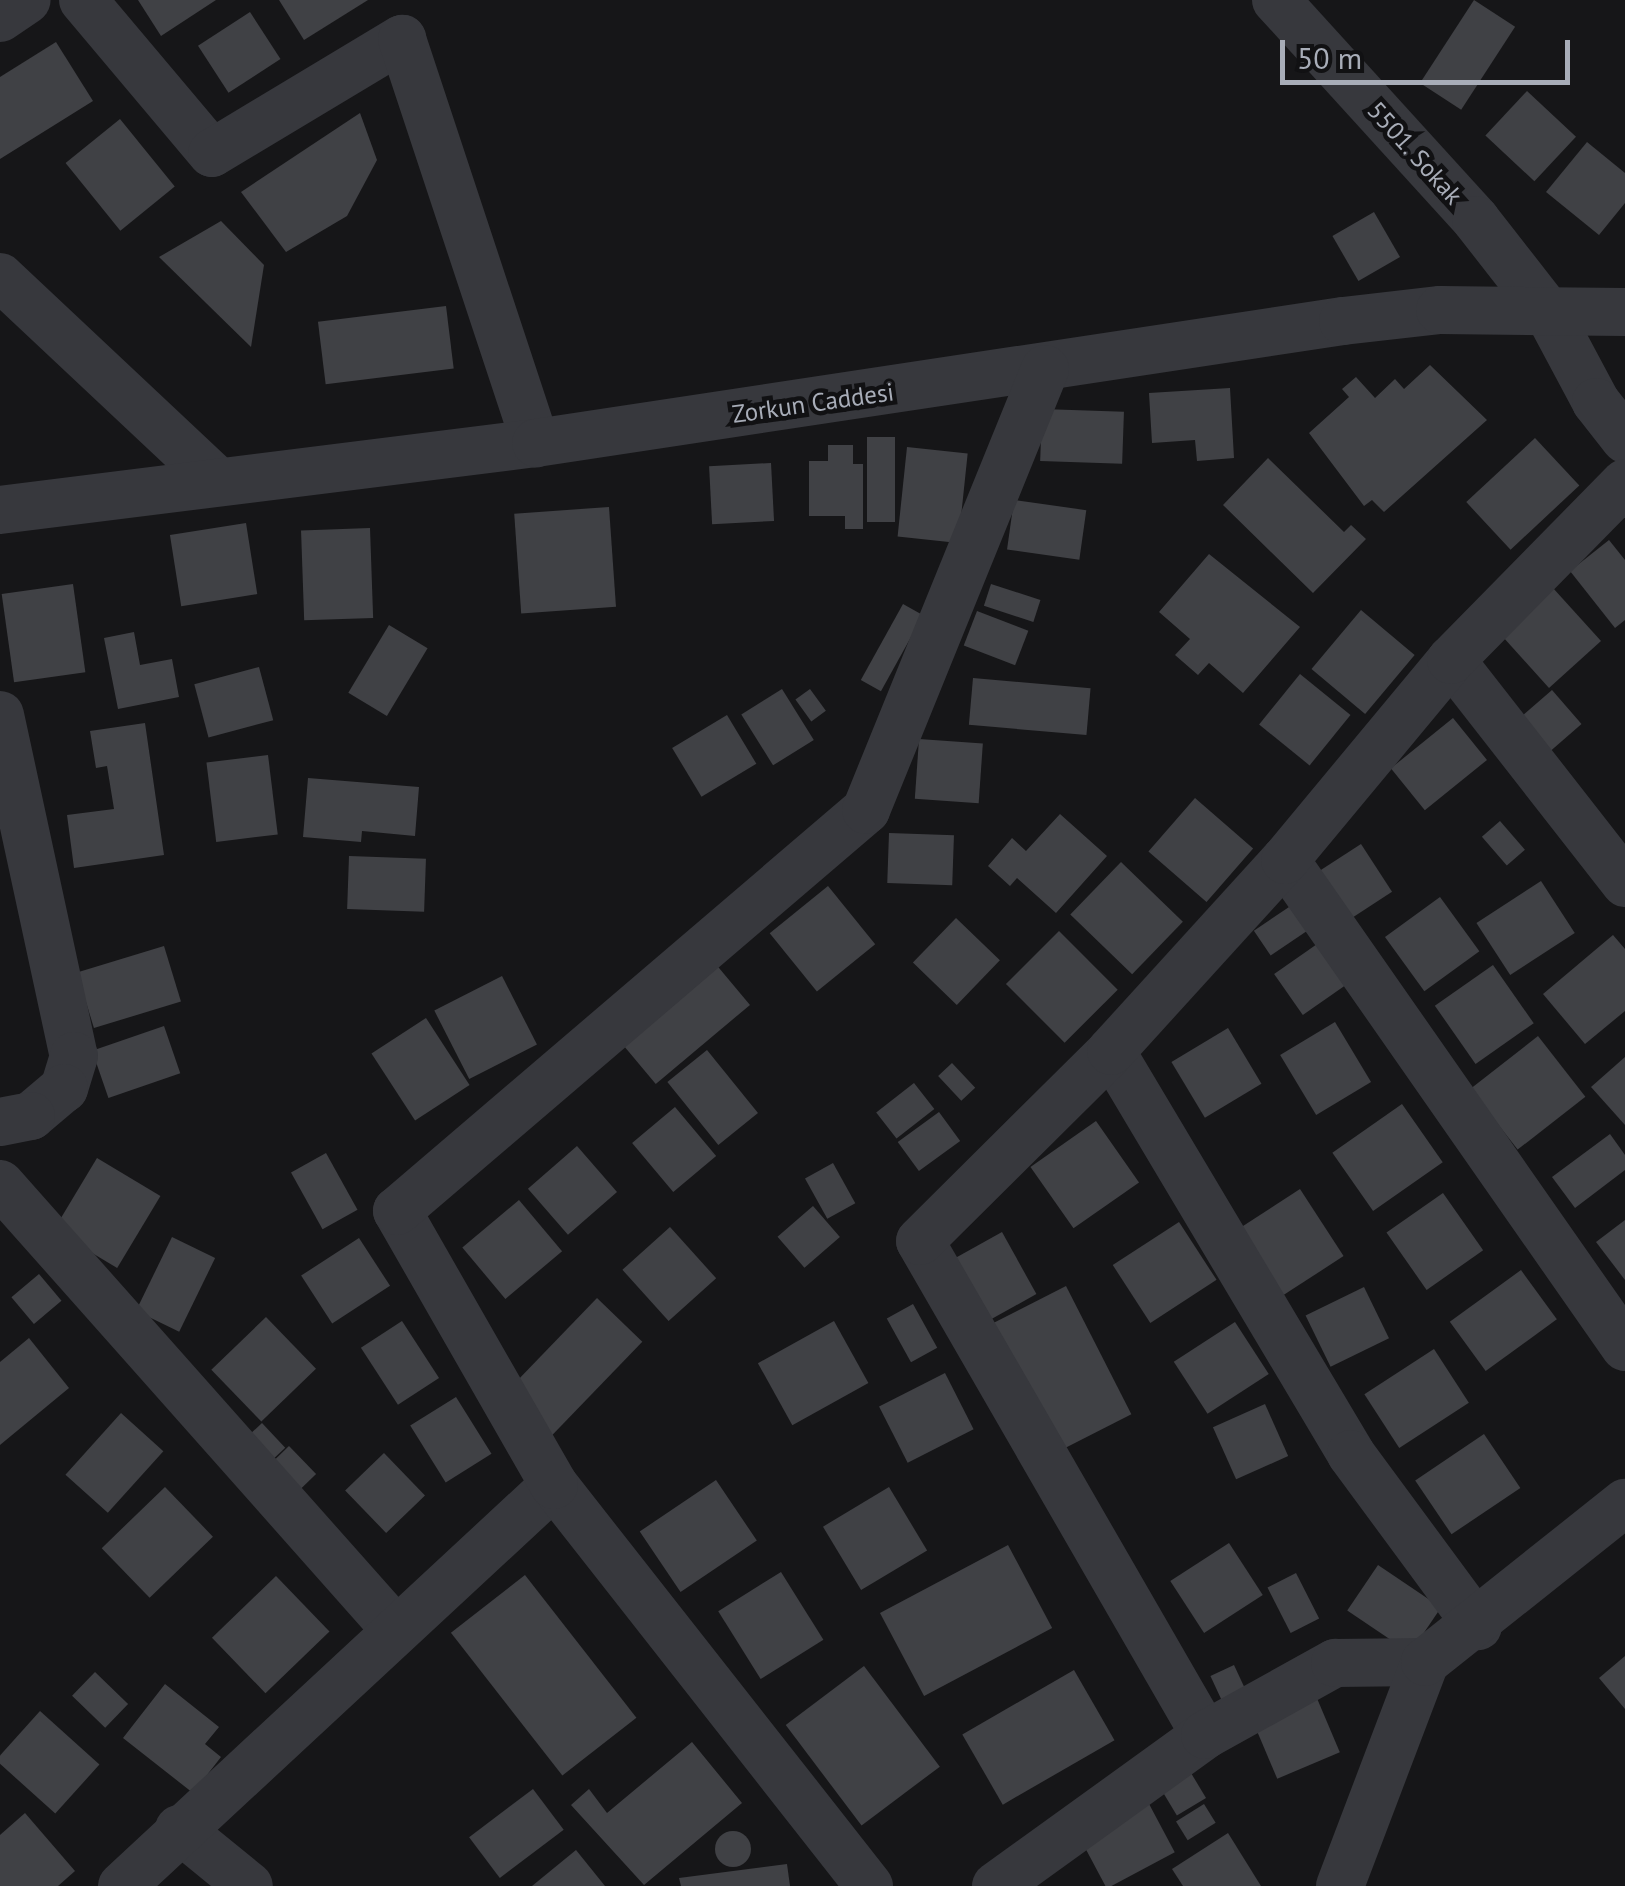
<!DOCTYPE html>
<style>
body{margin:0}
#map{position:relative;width:1625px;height:1886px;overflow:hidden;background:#161618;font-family:"PT Sans",sans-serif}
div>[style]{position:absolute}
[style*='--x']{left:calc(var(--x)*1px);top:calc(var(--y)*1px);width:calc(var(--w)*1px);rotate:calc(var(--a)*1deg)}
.building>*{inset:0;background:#404145;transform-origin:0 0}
.round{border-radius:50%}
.minor>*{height:48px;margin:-24px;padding:0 24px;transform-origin:24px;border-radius:24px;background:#37383d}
span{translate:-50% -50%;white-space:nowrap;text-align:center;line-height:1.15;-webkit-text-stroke:9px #111113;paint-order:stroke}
.street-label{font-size:25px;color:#a8adb8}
.scale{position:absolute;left:1280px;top:40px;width:290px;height:45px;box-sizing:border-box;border:5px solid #a8adb8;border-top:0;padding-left:12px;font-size:30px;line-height:35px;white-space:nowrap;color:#a8adb8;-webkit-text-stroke:8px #111113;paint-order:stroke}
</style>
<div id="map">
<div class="building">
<i style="clip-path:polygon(138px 0,216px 0,161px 36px)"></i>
<i style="clip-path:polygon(279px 0,368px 0,304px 40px)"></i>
<i style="left:1474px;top:0;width:49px;height:99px;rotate:33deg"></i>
<i style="left:250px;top:12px;width:56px;height:62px;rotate:57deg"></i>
<i style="clip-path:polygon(56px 42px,93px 101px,0 159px,0 77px)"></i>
<i style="left:1527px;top:91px;width:67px;height:61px;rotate:43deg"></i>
<i style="clip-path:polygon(360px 113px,377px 160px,347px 216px,286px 252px,241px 192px)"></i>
<i style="left:120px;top:119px;width:87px;height:70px;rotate:51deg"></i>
<i style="clip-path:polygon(1587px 142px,1625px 173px,1625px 203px,1599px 235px,1546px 192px)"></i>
<i style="left:1374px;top:212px;width:52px;height:48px;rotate:60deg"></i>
<i style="clip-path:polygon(221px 221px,264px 265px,251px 347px,159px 257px)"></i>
<i style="left:446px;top:306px;width:63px;height:129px;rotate:83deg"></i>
<i style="clip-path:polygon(1430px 365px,1487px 420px,1384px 512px,1372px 500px,1364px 506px,1309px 433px,1349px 397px,1342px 389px,1356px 377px,1375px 398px,1395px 379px,1404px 389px)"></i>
<i style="clip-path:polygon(1230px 388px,1234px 458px,1197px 461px,1195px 440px,1152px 443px,1149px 393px)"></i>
<i style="left:1042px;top:409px;width:82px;height:52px;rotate:2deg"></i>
<i style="left:895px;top:437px;width:85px;height:28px;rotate:90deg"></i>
<i style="left:1535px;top:438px;width:65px;height:94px;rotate:47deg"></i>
<i style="clip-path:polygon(828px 445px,853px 445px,853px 464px,863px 464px,863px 529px,845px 529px,845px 516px,809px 516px,809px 461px,828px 461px)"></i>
<i style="left:907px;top:447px;width:61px;height:90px;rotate:6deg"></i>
<i style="clip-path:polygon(1268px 458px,1344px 532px,1351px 525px,1366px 539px,1313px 593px,1223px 505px)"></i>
<i style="left:771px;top:463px;width:58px;height:62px;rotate:87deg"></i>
<i style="left:1014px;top:500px;width:73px;height:50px;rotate:8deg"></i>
<i style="left:609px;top:507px;width:100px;height:95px;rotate:86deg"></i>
<i style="left:246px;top:523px;width:72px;height:77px;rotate:81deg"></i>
<i style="left:370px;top:528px;width:90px;height:69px;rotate:88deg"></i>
<i style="clip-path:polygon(1609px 540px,1625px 560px,1625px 620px,1615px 628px,1570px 571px)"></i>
<i style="clip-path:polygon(1209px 554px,1300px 627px,1243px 693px,1209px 663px,1198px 675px,1175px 655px,1190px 639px,1159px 612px)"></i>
<i style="clip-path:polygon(1543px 577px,1601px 641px,1549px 688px,1503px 637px)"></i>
<i style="left:73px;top:584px;width:89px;height:72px;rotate:82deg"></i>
<i style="left:991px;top:584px;width:52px;height:23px;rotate:18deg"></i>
<i style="left:903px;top:604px;width:23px;height:87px;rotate:29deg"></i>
<i style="left:1361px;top:610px;width:70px;height:77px;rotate:40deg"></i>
<i style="left:977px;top:611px;width:55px;height:37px;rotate:21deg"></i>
<i style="left:389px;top:625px;width:45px;height:79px;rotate:31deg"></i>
<i style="clip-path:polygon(134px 632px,140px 665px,172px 659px,179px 697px,118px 709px,104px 638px)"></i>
<i style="left:259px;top:667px;width:55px;height:67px;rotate:75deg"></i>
<i style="left:1300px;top:674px;width:65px;height:65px;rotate:39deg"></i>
<i style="left:973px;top:678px;width:118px;height:47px;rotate:5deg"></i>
<i style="left:782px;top:689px;width:60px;height:48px;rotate:58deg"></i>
<i style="left:810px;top:689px;width:27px;height:18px;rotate:54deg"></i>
<i style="left:1552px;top:690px;width:45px;height:54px;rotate:49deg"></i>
<i style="left:727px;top:715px;width:57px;height:64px;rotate:59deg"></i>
<i style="left:1453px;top:718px;width:54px;height:80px;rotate:51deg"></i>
<i style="clip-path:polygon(145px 723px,164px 855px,74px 868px,67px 815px,114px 809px,107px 766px,96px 768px,90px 731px)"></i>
<i style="left:919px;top:739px;width:64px;height:60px;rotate:4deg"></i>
<i style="left:268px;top:755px;width:80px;height:62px;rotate:83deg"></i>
<i style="clip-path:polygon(308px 778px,419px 787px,415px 836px,362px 831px,361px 842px,303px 837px)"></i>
<i style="left:1195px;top:798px;width:77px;height:71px;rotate:41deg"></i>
<i style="clip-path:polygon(1060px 814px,1107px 856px,1056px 913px,1017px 878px,1010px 886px,988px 866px,1012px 838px,1026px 851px)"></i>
<i style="left:1500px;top:821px;width:38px;height:24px;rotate:49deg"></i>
<i style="left:889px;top:833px;width:65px;height:50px;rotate:2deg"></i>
<i style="left:1361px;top:844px;width:57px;height:58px;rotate:57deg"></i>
<i style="left:349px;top:856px;width:77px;height:53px;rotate:2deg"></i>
<i style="left:1121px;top:862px;width:86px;height:73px;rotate:44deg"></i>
<i style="left:1541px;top:881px;width:62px;height:77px;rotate:57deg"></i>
<i style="left:828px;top:886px;width:75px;height:75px;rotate:51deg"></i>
<i style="left:1440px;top:897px;width:67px;height:68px;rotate:54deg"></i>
<i style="left:1292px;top:905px;width:30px;height:46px;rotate:56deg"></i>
<i style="left:956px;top:918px;width:61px;height:62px;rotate:44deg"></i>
<i style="left:1059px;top:931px;width:83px;height:75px;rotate:45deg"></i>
<i style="clip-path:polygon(1613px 935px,1625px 949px,1625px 1011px,1585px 1044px,1543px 994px)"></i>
<i style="left:1320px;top:942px;width:50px;height:56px;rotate:55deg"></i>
<i style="left:164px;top:946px;width:58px;height:91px;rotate:73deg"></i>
<i style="left:714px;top:962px;width:56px;height:123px;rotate:50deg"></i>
<i style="left:1493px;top:965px;width:71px;height:71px;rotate:55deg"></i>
<i style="left:502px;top:976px;width:77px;height:76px;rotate:63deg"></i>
<i style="left:426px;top:1018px;width:80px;height:65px;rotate:57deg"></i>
<i style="left:1335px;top:1022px;width:70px;height:64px;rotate:59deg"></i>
<i style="left:164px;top:1026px;width:50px;height:76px;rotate:71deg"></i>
<i style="left:1228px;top:1028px;width:65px;height:66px;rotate:59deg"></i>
<i style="left:1538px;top:1036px;width:77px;height:86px;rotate:52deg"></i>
<i style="left:707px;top:1050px;width:81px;height:51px;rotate:51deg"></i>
<i style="clip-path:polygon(1625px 1057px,1625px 1125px,1591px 1087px)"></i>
<i style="left:952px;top:1063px;width:34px;height:19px;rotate:47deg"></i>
<i style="left:914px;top:1083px;width:33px;height:48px;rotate:52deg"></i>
<i style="left:1402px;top:1104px;width:71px;height:85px;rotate:55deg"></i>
<i style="left:675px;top:1107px;width:64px;height:56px;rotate:50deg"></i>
<i style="left:939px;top:1112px;width:36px;height:51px;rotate:54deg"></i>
<i style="left:1096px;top:1121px;width:75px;height:80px;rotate:55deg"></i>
<i style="clip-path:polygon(1610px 1134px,1625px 1155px,1625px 1170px,1575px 1208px,1552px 1177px)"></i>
<i style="left:577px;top:1146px;width:61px;height:65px;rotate:49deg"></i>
<i style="left:326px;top:1153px;width:65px;height:40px;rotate:61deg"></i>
<i style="left:97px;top:1158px;width:74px;height:84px;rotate:31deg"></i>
<i style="left:833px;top:1163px;width:46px;height:32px;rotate:61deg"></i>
<i style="left:1300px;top:1189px;width:80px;height:73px;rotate:57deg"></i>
<i style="left:1443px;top:1193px;width:70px;height:69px;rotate:55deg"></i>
<i style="left:519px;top:1200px;width:67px;height:74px;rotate:50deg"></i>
<i style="left:813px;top:1206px;width:41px;height:47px;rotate:49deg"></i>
<i style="clip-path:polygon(1625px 1220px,1625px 1280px,1596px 1242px)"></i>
<i style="left:1179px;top:1222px;width:69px;height:79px;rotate:57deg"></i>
<i style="left:670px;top:1227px;width:69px;height:64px;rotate:48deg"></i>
<i style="left:1002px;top:1232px;width:71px;height:57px;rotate:61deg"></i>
<i style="left:172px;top:1237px;width:48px;height:82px;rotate:26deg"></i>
<i style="left:359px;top:1238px;width:57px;height:69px;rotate:57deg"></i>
<i style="left:1521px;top:1270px;width:61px;height:88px;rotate:54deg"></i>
<i style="left:39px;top:1274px;width:35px;height:36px;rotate:50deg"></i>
<i style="left:1066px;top:1286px;width:144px;height:81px;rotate:63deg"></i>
<i style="left:1364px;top:1287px;width:57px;height:65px;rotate:64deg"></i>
<i style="left:597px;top:1298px;width:63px;height:132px;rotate:44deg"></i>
<i style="left:913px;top:1304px;width:50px;height:30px;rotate:61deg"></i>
<i style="left:266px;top:1317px;width:72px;height:76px;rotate:46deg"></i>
<i style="left:402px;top:1321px;width:68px;height:49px;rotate:57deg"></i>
<i style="left:834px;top:1321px;width:71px;height:87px;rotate:61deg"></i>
<i style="left:1235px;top:1322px;width:62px;height:73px;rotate:57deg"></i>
<i style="clip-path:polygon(29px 1338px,69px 1388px,0 1445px,0 1362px)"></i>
<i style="left:1434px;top:1349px;width:64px;height:83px;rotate:57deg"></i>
<i style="left:945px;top:1373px;width:63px;height:74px;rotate:63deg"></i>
<i style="left:456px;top:1397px;width:67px;height:54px;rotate:58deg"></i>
<i style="left:1265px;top:1404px;width:57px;height:57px;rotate:66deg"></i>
<i style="left:121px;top:1413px;width:57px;height:83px;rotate:42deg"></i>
<i style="left:262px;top:1423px;width:34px;height:21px;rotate:47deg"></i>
<i style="left:1484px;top:1434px;width:65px;height:83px;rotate:56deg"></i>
<i style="left:289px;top:1446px;width:39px;height:23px;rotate:46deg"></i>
<i style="left:384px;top:1453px;width:59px;height:54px;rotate:46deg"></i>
<i style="left:716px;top:1480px;width:73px;height:92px;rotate:56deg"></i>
<i style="left:165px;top:1487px;width:69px;height:88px;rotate:46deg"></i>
<i style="left:889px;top:1487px;width:74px;height:77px;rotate:59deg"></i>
<i style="left:1229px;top:1543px;width:62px;height:70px;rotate:57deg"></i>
<i style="left:1008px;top:1545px;width:94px;height:145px;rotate:62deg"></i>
<i style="left:1378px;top:1565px;width:76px;height:55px;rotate:34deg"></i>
<i style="left:781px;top:1572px;width:80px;height:74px;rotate:58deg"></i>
<i style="left:1296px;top:1573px;width:51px;height:32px;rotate:63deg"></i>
<i style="left:525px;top:1575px;width:181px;height:94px;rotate:52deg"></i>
<i style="left:276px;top:1576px;width:77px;height:89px;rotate:46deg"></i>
<i style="clip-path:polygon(1625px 1656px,1625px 1709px,1599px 1678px)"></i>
<i style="left:1234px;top:1665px;width:33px;height:26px;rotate:65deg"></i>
<i style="left:864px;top:1666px;width:126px;height:98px;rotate:53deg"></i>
<i style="left:1074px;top:1670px;width:81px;height:129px;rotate:60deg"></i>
<i style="left:95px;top:1672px;width:46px;height:33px;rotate:44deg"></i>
<i style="clip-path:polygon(165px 1684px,219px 1727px,205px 1744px,221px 1757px,193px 1793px,123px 1738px)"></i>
<i style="left:1316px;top:1696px;width:61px;height:68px;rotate:67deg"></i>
<i style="left:40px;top:1711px;width:80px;height:66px;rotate:42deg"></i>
<i style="clip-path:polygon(692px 1742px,742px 1803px,644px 1885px,571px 1805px,589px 1789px,607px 1813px)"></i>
<i style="left:1188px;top:1768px;width:35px;height:34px;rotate:59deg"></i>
<i style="left:533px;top:1789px;width:51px;height:80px;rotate:53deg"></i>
<i style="left:1148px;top:1802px;width:57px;height:77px;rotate:62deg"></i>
<i style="left:1204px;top:1804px;width:22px;height:33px;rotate:58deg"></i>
<i style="clip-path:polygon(25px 1813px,75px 1871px,58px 1886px,0 1886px,0 1835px)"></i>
<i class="round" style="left:715px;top:1831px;width:36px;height:36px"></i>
<i style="clip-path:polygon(1228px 1833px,1261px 1886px,1183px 1886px,1172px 1869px)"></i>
<i style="clip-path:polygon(576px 1850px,605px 1886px,532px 1886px)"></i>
<i style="clip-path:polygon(787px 1864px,790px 1886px,681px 1886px,679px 1878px)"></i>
</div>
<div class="minor">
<i style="--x:83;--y:0;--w:200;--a:49.9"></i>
<i style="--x:212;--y:153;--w:222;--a:-31"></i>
<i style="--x:402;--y:39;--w:426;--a:71.7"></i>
<i style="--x:1276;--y:0;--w:297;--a:47.7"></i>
<i style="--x:1476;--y:220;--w:117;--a:52"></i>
<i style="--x:1548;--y:312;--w:102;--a:61.9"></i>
<i style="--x:1596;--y:402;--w:47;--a:51.9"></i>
<i style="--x:0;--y:18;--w:32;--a:-34"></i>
<i style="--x:0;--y:277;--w:299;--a:43.2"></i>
<i style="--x:0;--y:510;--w:540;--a:-7.13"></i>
<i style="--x:536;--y:443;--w:816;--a:-8.6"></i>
<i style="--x:1343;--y:321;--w:98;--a:-6.5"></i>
<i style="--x:1440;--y:310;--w:185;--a:0.6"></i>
<i style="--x:1451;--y:660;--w:283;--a:52"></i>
<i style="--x:0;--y:715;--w:349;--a:77.8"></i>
<i style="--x:74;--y:1056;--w:34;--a:107"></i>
<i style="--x:64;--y:1088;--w:43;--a:139.7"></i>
<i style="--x:31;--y:1116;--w:32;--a:169"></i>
<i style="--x:1285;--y:860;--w:594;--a:55.08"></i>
<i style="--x:1111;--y:1051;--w:469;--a:59.2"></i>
<i style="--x:1351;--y:1454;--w:214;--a:53.6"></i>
<i style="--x:0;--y:1184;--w:595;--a:48.41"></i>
<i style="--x:1205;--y:1735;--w:570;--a:-119.98"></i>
<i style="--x:920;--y:1241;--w:269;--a:-44.8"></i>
<i style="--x:1111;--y:1051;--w:258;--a:-47.7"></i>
<i style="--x:1285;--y:860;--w:260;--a:-50.3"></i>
<i style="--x:1451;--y:660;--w:248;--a:-45.5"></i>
<i style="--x:179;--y:1829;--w:90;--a:39.2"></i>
<i style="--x:122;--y:1886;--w:589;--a:-42.87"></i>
<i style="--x:869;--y:1886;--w:510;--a:-128.15"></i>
<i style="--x:554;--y:1485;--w:316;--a:-119.8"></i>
<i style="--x:397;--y:1211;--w:617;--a:-40.53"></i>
<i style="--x:866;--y:810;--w:476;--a:-67.9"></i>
<i style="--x:996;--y:1886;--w:258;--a:-35.8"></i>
<i style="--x:1205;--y:1735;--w:149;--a:-29"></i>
<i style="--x:1335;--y:1663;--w:90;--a:-0.6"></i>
<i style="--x:1340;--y:1886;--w:240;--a:-69.2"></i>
<i style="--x:1425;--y:1662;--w:256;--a:-38.5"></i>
</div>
<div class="street-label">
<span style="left:1415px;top:153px;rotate:48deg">5501. Sokak</span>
<span style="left:813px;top:403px;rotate:-8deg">Zorkun Caddesi</span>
</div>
<div class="scale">50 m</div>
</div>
